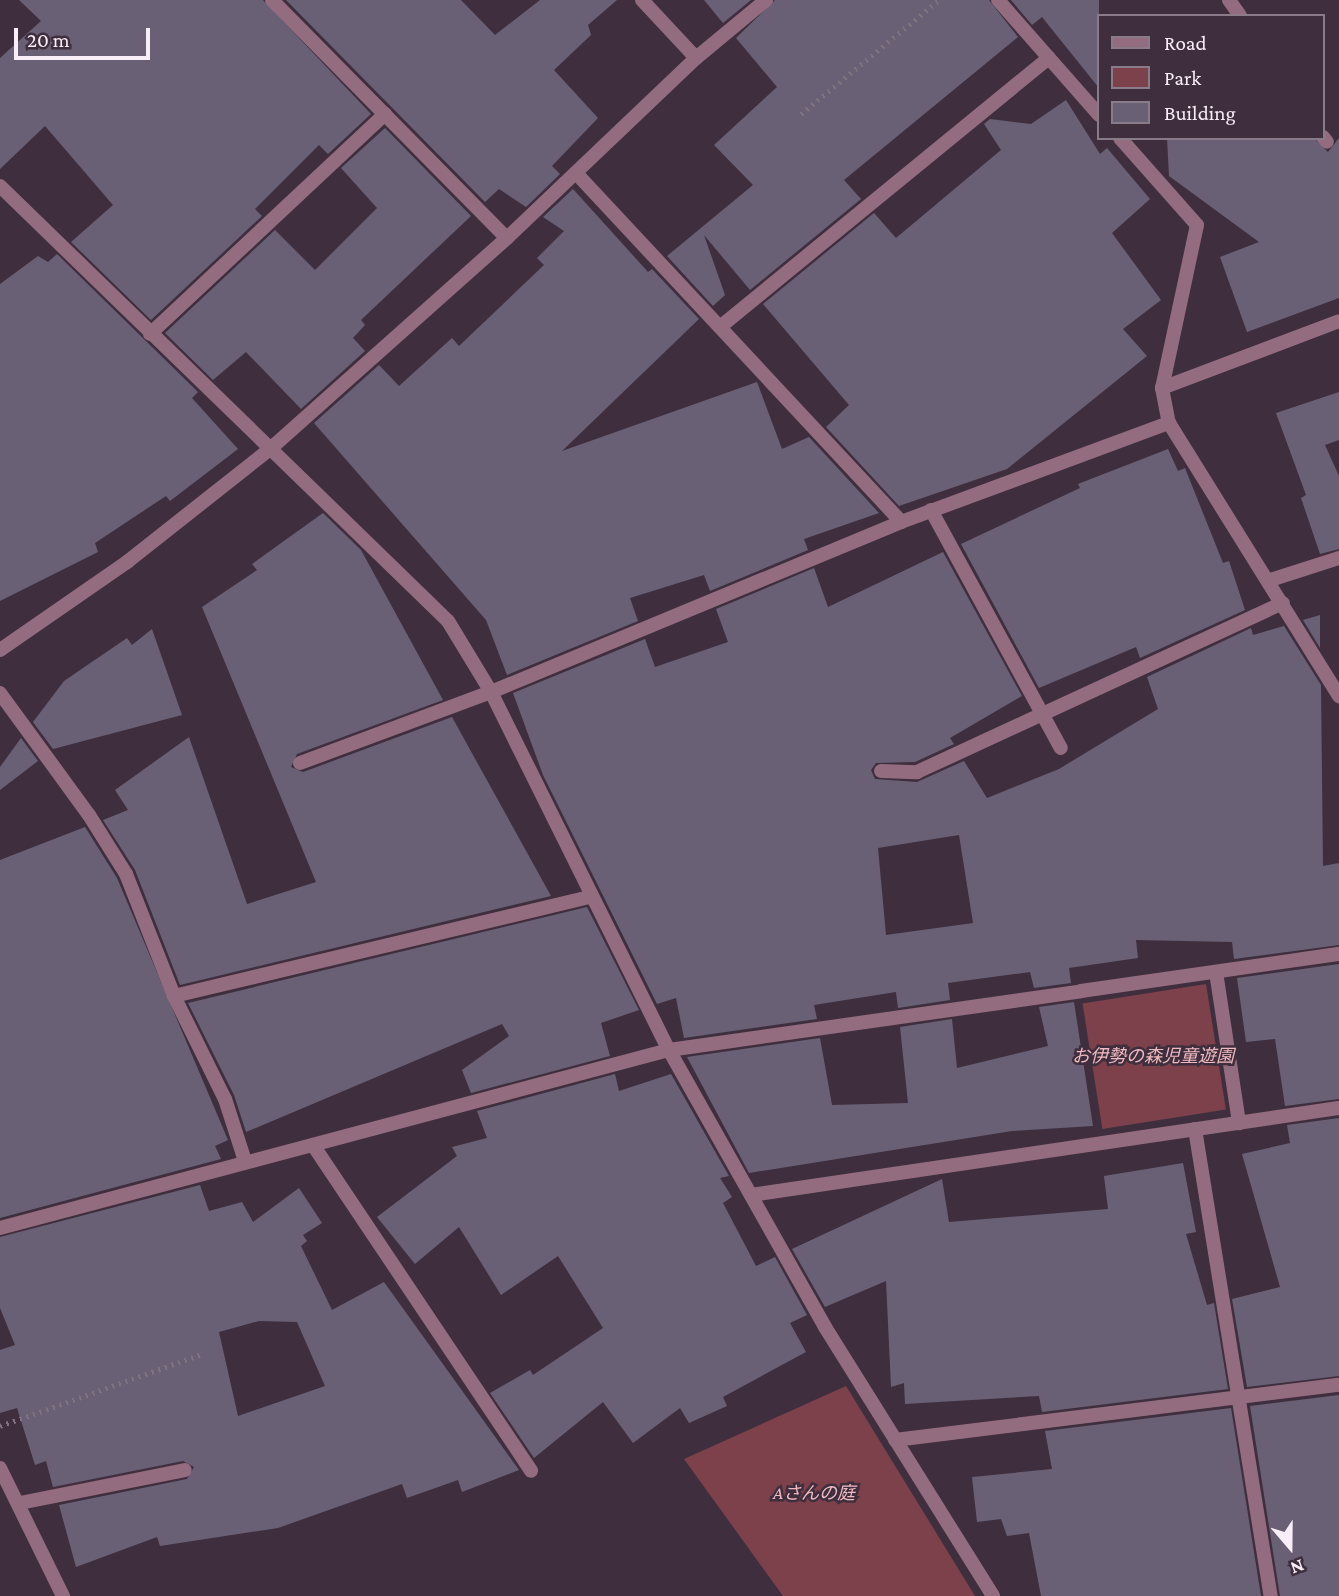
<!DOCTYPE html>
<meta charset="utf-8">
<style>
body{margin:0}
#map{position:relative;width:1339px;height:1596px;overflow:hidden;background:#3f2f3e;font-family:"Crimson Pro","Noto Sans JP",serif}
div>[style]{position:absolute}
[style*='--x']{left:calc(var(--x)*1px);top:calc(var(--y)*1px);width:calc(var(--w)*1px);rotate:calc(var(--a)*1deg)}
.green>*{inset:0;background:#7d414c;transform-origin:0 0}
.building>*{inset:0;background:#6a6076}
.path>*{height:4.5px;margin-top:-2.25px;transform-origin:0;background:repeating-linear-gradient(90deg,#80727f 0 2px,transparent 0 7px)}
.service>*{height:14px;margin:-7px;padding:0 7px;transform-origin:7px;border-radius:7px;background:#946c7f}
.minor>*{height:14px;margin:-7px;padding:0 7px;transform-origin:7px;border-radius:7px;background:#946c7f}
span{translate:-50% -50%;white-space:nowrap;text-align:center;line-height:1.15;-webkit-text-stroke:5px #3f2f3e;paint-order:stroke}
.park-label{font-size:18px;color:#f0bac1;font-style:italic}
.legend{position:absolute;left:1097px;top:14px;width:228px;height:126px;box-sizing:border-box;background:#3f2f3e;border:2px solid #897b88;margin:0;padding:9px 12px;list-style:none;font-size:21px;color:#f9eef8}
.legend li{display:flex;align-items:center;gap:14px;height:35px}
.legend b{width:35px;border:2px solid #897b88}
.north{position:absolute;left:1255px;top:1512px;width:70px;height:70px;-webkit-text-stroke:5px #3f2f3e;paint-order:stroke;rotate:160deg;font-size:19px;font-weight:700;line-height:28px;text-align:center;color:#f9eef8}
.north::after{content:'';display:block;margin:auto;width:24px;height:32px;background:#f9eef8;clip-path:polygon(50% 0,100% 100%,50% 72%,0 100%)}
.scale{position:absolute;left:14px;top:28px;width:136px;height:32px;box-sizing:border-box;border:4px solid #f9eef8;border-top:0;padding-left:9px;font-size:21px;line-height:24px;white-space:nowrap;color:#f9eef8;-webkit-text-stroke:5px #3f2f3e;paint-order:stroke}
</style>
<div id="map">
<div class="green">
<i style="left:1206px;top:984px;width:127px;height:125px;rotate:81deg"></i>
<i style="clip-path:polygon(846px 1386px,975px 1596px,783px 1596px,684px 1459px)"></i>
</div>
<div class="building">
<i style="clip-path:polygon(19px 0,263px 0,371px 114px,328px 154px,319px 145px,255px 209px,262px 216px,151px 320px,71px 242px,113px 205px,45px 126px,0 169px,0 58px,41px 21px)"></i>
<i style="clip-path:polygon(286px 0,461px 0,495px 35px,540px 0,617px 0,588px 25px,591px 35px,554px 70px,598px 118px,552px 166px,560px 174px,526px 207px,499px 189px,485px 202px)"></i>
<i style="clip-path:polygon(704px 0,751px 0,723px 23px)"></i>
<i style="clip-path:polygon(775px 0,989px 0,1018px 37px,844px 180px,861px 199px,750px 290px,704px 235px,725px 295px,713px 306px,667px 256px,753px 185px,714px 145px,777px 87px,736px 38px)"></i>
<i style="clip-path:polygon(1011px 0,1099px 0,1099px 88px,1042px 17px,1032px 25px)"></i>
<i style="clip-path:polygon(1066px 100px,1100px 154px,1107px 148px,1150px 199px,1112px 233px,1161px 300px,1123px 329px,1147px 356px,1007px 469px,899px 506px,826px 427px,849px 405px,763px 304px,874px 213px,896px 238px,1001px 150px,984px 124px,990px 119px,1031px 124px)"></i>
<i style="clip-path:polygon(385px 128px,471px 216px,361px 320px,365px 325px,353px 338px,365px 351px,301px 409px,246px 352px,213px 380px,165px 333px,275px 230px,315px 270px,377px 208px,341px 168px)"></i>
<i style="clip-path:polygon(1167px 138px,1314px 138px,1328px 152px,1339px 138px,1339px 298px,1247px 332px,1220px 257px,1259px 242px,1169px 176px)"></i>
<i style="clip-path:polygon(573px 189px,648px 272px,652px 269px,699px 319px,562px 451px,757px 382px,782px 449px,809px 437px,879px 513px,804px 539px,808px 550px,710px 591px,704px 575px,630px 598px,638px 621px,507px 675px,486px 620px,314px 423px,379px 365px,399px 386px,452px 338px,459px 346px,544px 265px,537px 258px,564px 231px,543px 217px)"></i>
<i style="clip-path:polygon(57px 254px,198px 392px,192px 398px,238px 449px,170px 501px,166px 496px,95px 543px,98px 552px,0 601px,0 284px,38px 256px,48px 262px)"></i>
<i style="clip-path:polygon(1339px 392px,1339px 440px,1325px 445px,1339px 476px,1339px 549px,1320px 554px,1301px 498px,1306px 495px,1276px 413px)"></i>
<i style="clip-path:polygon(1168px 449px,1178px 471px,1185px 468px,1223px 563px,1229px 561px,1245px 610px,1140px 658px,1136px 647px,1039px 688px,961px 544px,1080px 488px,1078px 484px)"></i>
<i style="clip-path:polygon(323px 513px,361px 550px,443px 700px,297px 754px,291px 767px,303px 772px,452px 717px,551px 896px,180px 985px,135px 870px,103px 820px,128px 810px,115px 790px,189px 737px,247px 904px,316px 882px,202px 607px,257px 570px,252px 564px)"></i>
<i style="clip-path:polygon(evenodd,943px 552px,1022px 696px,950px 738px,954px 744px,915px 762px,876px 763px,871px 770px,875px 779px,917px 782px,964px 761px,987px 798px,1059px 769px,1158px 709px,1147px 677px,1251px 628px,1253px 635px,1284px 626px,1321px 685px,1323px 866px,1339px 863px,1339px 945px,1234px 959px,1232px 942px,1136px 940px,1138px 958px,1069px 968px,1071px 983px,1034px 988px,1030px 972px,948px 983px,950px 1000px,898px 1008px,896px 992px,814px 1005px,817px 1019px,684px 1038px,676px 998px,657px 1004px,543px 775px,513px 693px,645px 639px,655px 667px,728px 642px,716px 609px,814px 568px,828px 607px,943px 552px,959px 835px,973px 923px,886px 935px,878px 848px,959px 835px)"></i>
<i style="clip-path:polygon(1320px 615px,1320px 648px,1303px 620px)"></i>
<i style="clip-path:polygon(152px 629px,182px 715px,53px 749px,33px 722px,64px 681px,127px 638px,132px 645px)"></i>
<i style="clip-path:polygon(21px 738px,38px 761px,0 790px,0 767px)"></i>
<i style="clip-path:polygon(85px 827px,117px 878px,228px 1140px,215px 1146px,221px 1159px,0 1218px,0 860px)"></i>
<i style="clip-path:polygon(587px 907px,639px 1010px,601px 1023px,610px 1056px,471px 1093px,462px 1070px,509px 1036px,502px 1024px,246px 1132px,234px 1095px,188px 1003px)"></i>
<i style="clip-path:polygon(1339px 964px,1339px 1099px,1285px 1106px,1275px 1039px,1246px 1042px,1237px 978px)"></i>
<i style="clip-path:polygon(1074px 1002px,1093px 1126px,1012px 1131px,749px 1173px,687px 1057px,820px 1038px,832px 1105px,908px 1103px,900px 1027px,952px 1019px,957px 1068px,1048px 1046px,1039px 1007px)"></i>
<i style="clip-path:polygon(615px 1074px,619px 1091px,671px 1074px,729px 1176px,720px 1178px,732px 1197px,723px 1203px,756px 1266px,775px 1257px,807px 1315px,790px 1323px,806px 1352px,723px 1397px,727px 1406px,689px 1423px,680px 1408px,633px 1443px,603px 1402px,534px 1458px,490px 1393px,530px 1370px,533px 1375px,603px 1328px,558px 1256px,501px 1295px,459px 1227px,415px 1264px,377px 1217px,457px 1156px,452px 1147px,487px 1138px,477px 1111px)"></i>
<i style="clip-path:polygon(1339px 1118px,1339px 1376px,1247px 1387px,1232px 1299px,1280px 1287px,1242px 1154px,1290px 1143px,1287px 1125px)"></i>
<i style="clip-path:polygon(1183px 1163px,1196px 1232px,1186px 1234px,1207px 1305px,1214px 1303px,1228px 1389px,1042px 1412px,1039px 1396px,905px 1404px,904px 1383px,891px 1387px,886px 1281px,825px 1307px,792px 1249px,942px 1179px,949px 1222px,1108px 1209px,1104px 1176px)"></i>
<i style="clip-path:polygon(evenodd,200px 1185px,209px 1211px,242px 1202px,253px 1222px,299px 1188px,322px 1223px,303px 1235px,307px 1241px,301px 1246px,332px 1310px,384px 1282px,519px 1470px,462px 1492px,458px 1480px,407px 1498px,402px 1484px,278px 1528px,160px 1546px,157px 1537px,76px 1567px,59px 1505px,187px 1479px,194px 1467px,183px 1461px,53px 1487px,46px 1461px,35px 1465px,17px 1408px,0 1413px,0 1350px,15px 1345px,0 1308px,0 1237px,200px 1185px,259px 1321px,297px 1322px,325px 1386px,238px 1416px,219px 1332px,259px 1321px)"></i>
<i style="clip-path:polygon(1339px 1395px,1339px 1596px,1280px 1596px,1250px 1406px)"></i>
<i style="clip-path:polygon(1231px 1408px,1261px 1596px,1041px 1596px,1029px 1533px,1007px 1536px,1001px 1519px,977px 1522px,972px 1477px,1052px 1469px,1045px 1431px)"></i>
</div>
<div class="path">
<i style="--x:801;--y:114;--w:179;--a:-39.6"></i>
<i style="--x:0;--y:1426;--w:214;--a:-19.6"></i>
</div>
<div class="service">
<i style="--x:1229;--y:0;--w:19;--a:55"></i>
<i style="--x:1323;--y:137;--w:6;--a:51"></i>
<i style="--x:150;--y:334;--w:322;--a:-43.1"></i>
<i style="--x:1162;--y:388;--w:189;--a:-20.7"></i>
<i style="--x:931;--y:510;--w:271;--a:61.4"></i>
<i style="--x:881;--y:771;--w:36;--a:2"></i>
<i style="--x:917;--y:772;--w:403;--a:-24.8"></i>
<i style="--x:89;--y:815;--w:70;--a:57.9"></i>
<i style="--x:126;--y:874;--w:131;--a:68.5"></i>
<i style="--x:174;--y:996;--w:115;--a:63.7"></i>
<i style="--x:225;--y:1099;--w:65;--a:72.1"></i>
<i style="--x:174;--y:996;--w:427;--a:-13.4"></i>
<i style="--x:669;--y:1050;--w:416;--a:-8.1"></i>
<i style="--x:313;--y:1145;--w:392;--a:56.2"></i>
</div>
<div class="minor">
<i style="--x:272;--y:0;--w:334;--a:45.4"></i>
<i style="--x:642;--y:0;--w:79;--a:47"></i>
<i style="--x:998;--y:0;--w:153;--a:48.7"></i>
<i style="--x:1120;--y:138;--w:116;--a:48.5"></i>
<i style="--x:1197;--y:225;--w:167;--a:102.1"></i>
<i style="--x:1162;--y:388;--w:36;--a:79"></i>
<i style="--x:1169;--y:423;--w:322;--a:58.1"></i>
<i style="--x:576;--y:173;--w:477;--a:47"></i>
<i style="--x:0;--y:186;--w:624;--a:44.16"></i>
<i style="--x:448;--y:621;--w:83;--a:58.8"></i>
<i style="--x:491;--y:692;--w:400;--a:63.6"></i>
<i style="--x:669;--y:1050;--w:318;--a:60.6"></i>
<i style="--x:825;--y:1327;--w:317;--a:58"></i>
<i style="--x:720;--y:327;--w:425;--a:-39.3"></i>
<i style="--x:1270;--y:580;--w:72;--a:-17.7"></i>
<i style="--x:0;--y:650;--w:155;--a:-34.7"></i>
<i style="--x:127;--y:562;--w:181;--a:-38.3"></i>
<i style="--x:269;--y:450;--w:319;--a:-41.7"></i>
<i style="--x:507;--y:238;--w:261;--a:-43.6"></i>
<i style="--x:696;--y:58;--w:91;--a:-39.6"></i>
<i style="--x:0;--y:693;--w:151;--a:53.9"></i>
<i style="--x:300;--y:763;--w:204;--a:-20.4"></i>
<i style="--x:491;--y:692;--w:444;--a:-22.5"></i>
<i style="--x:901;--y:522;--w:286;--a:-20.3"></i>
<i style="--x:1216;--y:972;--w:153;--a:81.3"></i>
<i style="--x:1081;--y:991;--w:261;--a:-8.2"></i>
<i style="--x:1195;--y:1129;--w:473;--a:80.8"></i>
<i style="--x:751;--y:1195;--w:594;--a:-8.42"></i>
<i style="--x:0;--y:1228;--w:692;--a:-14.9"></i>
<i style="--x:895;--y:1440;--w:447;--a:-7.1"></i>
<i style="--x:0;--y:1468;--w:143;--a:63.8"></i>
<i style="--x:20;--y:1503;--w:168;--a:-11.3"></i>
</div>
<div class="park-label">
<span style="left:1153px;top:1056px">お伊勢の森児童遊園</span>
<span style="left:814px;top:1493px">Aさんの庭</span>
</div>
<ul class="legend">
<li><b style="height:9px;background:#946c7f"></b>Road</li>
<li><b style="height:19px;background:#7d414c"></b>Park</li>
<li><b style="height:19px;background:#6a6076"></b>Building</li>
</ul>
<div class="north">N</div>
<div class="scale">20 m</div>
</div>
